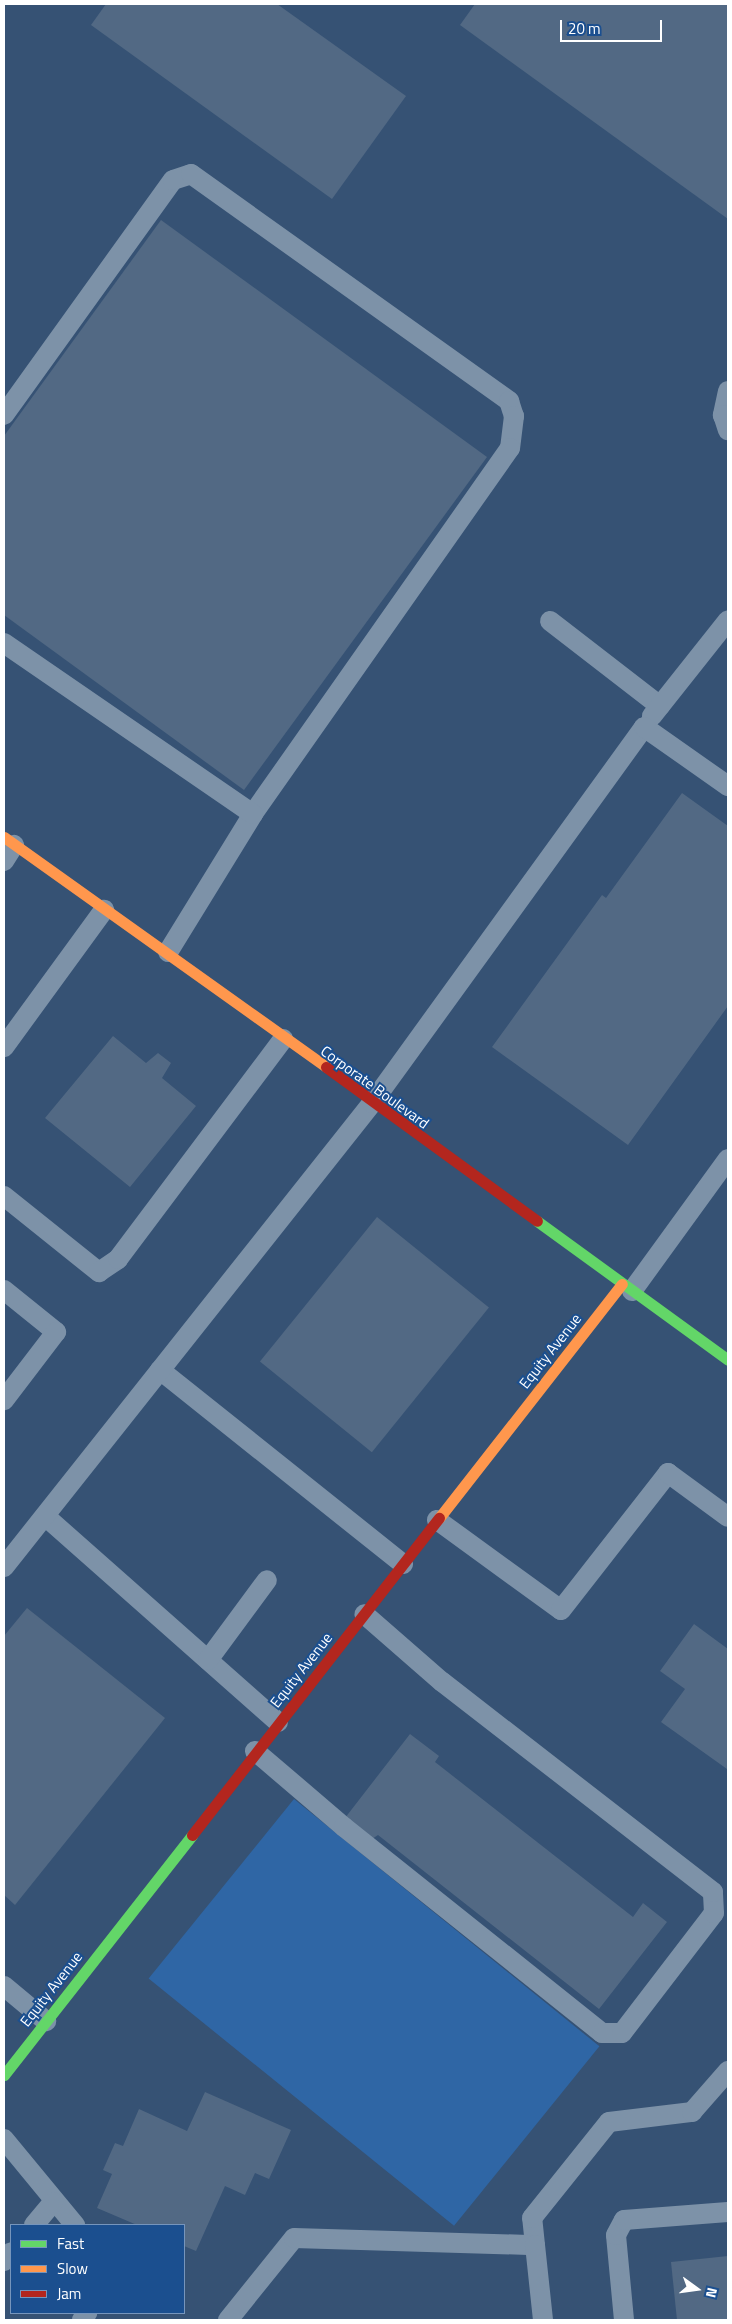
<!DOCTYPE html>
<style>
body{margin:0}
#map{position:relative;width:732px;height:2324px;overflow:hidden;background:#365274;font-family:"Titillium Web",sans-serif}
div>[style]{position:absolute}
[style*='--x']{left:calc(var(--x)*1px);top:calc(var(--y)*1px);width:calc(var(--w)*1px);rotate:calc(var(--a)*1deg)}
.green>*{inset:0;background:#2f66a5;transform-origin:0 0}
.building>*{inset:0;background:#526984;transform-origin:0 0}
.lane>*{height:20px;margin:-10px;padding:0 10px;transform-origin:10px;border-radius:10px;background:#7d92a8}
.fast>*{height:11px;margin:-5.5px;padding:0 5.5px;transform-origin:5.5px;border-radius:5.5px;background:#63d668}
.slow>*{height:11px;margin:-5.5px;padding:0 5.5px;transform-origin:5.5px;border-radius:5.5px;background:#ff974d}
.jam>*{height:11px;margin:-5.5px;padding:0 5.5px;transform-origin:5.5px;border-radius:5.5px;background:#b3261e}
span{translate:-50% -50%;white-space:nowrap;text-align:center;line-height:1.15;-webkit-text-stroke:4px #1b4f8f;paint-order:stroke}
.street-label{font-size:15px;color:#fff}
.frame{position:absolute;inset:0;border:5px solid #fff;pointer-events:none}
.legend{position:absolute;left:10px;top:2224px;width:175px;height:90px;box-sizing:border-box;background:#1b4f8f;border:1px solid #7695bc;margin:0;padding:6px 9px;list-style:none;font-size:15px;color:#fff}
.legend li{display:flex;align-items:center;gap:10px;height:25px}
.legend b{width:25px;border:1px solid #7695bc}
.north{position:absolute;left:672px;top:2264px;width:50px;height:50px;-webkit-text-stroke:4px #1b4f8f;paint-order:stroke;rotate:104deg;font-size:14px;font-weight:700;line-height:20px;text-align:center;color:#fff}
.north::after{content:'';display:block;margin:auto;width:18px;height:22px;background:#fff;clip-path:polygon(50% 0,100% 100%,50% 72%,0 100%)}
.scale{position:absolute;left:560px;top:20px;width:102px;height:22px;box-sizing:border-box;border:2px solid #fff;border-top:0;padding-left:6px;font-size:15px;line-height:18px;white-space:nowrap;color:#fff;-webkit-text-stroke:4px #1b4f8f;paint-order:stroke}
</style>
<div id="map">
<div class="green">
<i style="left:294px;top:1799px;width:393px;height:231px;rotate:39deg"></i>
</div>
<div class="building">
<i style="clip-path:polygon(106px 4px,277px 4px,406px 96px,332px 199px,91px 25px)"></i>
<i style="clip-path:polygon(475px 4px,728px 4px,728px 219px,460px 25px)"></i>
<i style="clip-path:polygon(161px 220px,487px 457px,244px 790px,4px 615px,4px 436px)"></i>
<i style="clip-path:polygon(682px 793px,728px 826px,728px 1006px,628px 1145px,492px 1047px,602px 895px,606px 898px)"></i>
<i style="clip-path:polygon(113px 1036px,146px 1063px,158px 1053px,171px 1063px,162px 1078px,196px 1106px,130px 1187px,45px 1118px)"></i>
<i style="left:377px;top:1217px;width:144px;height:186px;rotate:39deg"></i>
<i style="clip-path:polygon(27px 1608px,165px 1718px,15px 1905px,4px 1895px,4px 1636px)"></i>
<i style="clip-path:polygon(694px 1624px,728px 1649px,727px 1769px,661px 1722px,685px 1689px,660px 1671px)"></i>
<i style="clip-path:polygon(410px 1734px,439px 1756px,435px 1762px,633px 1917px,643px 1903px,667px 1922px,599px 2009px,378px 1835px,372px 1839px,345px 1818px)"></i>
<i style="clip-path:polygon(205px 2092px,291px 2130px,269px 2179px,255px 2173px,245px 2195px,225px 2186px,196px 2251px,184px 2246px,184px 2225px,137px 2225px,97px 2208px,112px 2174px,103px 2170px,115px 2143px,123px 2146px,139px 2109px,187px 2131px)"></i>
<i style="clip-path:polygon(728px 2256px,728px 2320px,677px 2320px,671px 2262px)"></i>
</div>
<div class="lane">
<i style="--x:728;--y:391;--w:25;--a:102"></i>
<i style="--x:723;--y:415;--w:16;--a:72"></i>
<i style="--x:4;--y:415;--w:289;--a:-54.3"></i>
<i style="--x:173;--y:180;--w:19;--a:-18"></i>
<i style="--x:191;--y:174;--w:391;--a:35.5"></i>
<i style="--x:509;--y:401;--w:16;--a:72"></i>
<i style="--x:514;--y:416;--w:32;--a:97"></i>
<i style="--x:510;--y:448;--w:447;--a:125.1"></i>
<i style="--x:253;--y:814;--w:162;--a:121.6"></i>
<i style="--x:550;--y:621;--w:139;--a:37.7"></i>
<i style="--x:4;--y:643;--w:302;--a:34.5"></i>
<i style="--x:652;--y:716;--w:122;--a:-51.6"></i>
<i style="--x:4;--y:861;--w:19;--a:-58"></i>
<i style="--x:4;--y:1047;--w:170;--a:-53.9"></i>
<i style="--x:4;--y:1196;--w:122;--a:38.7"></i>
<i style="--x:99;--y:1272;--w:23;--a:-34"></i>
<i style="--x:118;--y:1259;--w:275;--a:-53.1"></i>
<i style="--x:4;--y:1290;--w:67;--a:38.9"></i>
<i style="--x:56;--y:1332;--w:86;--a:127.4"></i>
<i style="--x:632;--y:1291;--w:163;--a:-54"></i>
<i style="--x:160;--y:1370;--w:311;--a:38.6"></i>
<i style="--x:45;--y:1516;--w:311;--a:41.5"></i>
<i style="--x:437;--y:1520;--w:153;--a:36"></i>
<i style="--x:561;--y:1610;--w:174;--a:-52"></i>
<i style="--x:668;--y:1473;--w:74;--a:36.3"></i>
<i style="--x:4;--y:1567;--w:592;--a:-51.58"></i>
<i style="--x:372;--y:1103;--w:464;--a:-54.1"></i>
<i style="--x:644;--y:727;--w:103;--a:35.1"></i>
<i style="--x:208;--y:1660;--w:99;--a:-53.6"></i>
<i style="--x:255;--y:1751;--w:117;--a:40.5"></i>
<i style="--x:344;--y:1827;--w:330;--a:38.6"></i>
<i style="--x:602;--y:2033;--w:20;--a:0"></i>
<i style="--x:622;--y:2033;--w:151;--a:-52.5"></i>
<i style="--x:714;--y:1913;--w:21;--a:-93"></i>
<i style="--x:713;--y:1892;--w:343;--a:-142.2"></i>
<i style="--x:442;--y:1682;--w:103;--a:-138.9"></i>
<i style="--x:4;--y:1986;--w:55;--a:39.8"></i>
<i style="--x:4;--y:2139;--w:112;--a:50.5"></i>
<i style="--x:34;--y:2225;--w:30;--a:-50"></i>
<i style="--x:535;--y:2245;--w:27;--a:-96"></i>
<i style="--x:532;--y:2218;--w:123;--a:-51.3"></i>
<i style="--x:609;--y:2122;--w:84;--a:-6.9"></i>
<i style="--x:692;--y:2112;--w:55;--a:-48.7"></i>
<i style="--x:4;--y:2261;--w:11;--a:-52"></i>
<i style="--x:82;--y:2320;--w:9;--a:-54"></i>
<i style="--x:228;--y:2320;--w:105;--a:-51.2"></i>
<i style="--x:294;--y:2238;--w:241;--a:1.7"></i>
<i style="--x:535;--y:2245;--w:75;--a:83.9"></i>
<i style="--x:624;--y:2320;--w:85;--a:-95.4"></i>
<i style="--x:616;--y:2235;--w:17;--a:-62"></i>
<i style="--x:624;--y:2220;--w:104;--a:-4.4"></i>
</div>
<div class="fast">
<i style="--x:537;--y:1221;--w:236;--a:36"></i>
<i style="--x:4;--y:2075;--w:305;--a:-51.9"></i>
</div>
<div class="slow">
<i style="--x:4;--y:837;--w:396;--a:35.5"></i>
<i style="--x:439;--y:1518;--w:297;--a:-52"></i>
</div>
<div class="jam">
<i style="--x:326;--y:1067;--w:261;--a:36.1"></i>
<i style="--x:192;--y:1835;--w:402;--a:-52.1"></i>
</div>
<div class="street-label">
<span style="left:375px;top:1087px;rotate:36deg">Corporate Boulevard</span>
<span style="left:550px;top:1351px;rotate:-52deg">Equity Avenue</span>
<span style="left:301px;top:1670px;rotate:-52deg">Equity Avenue</span>
<span style="left:51px;top:1989px;rotate:-52deg">Equity Avenue</span>
</div>
<div class="frame"></div>
<ul class="legend">
<li><b style="height:6px;background:#63d668"></b>Fast</li>
<li><b style="height:6px;background:#ff974d"></b>Slow</li>
<li><b style="height:6px;background:#b3261e"></b>Jam</li>
</ul>
<div class="north">N</div>
<div class="scale">20 m</div>
</div>
